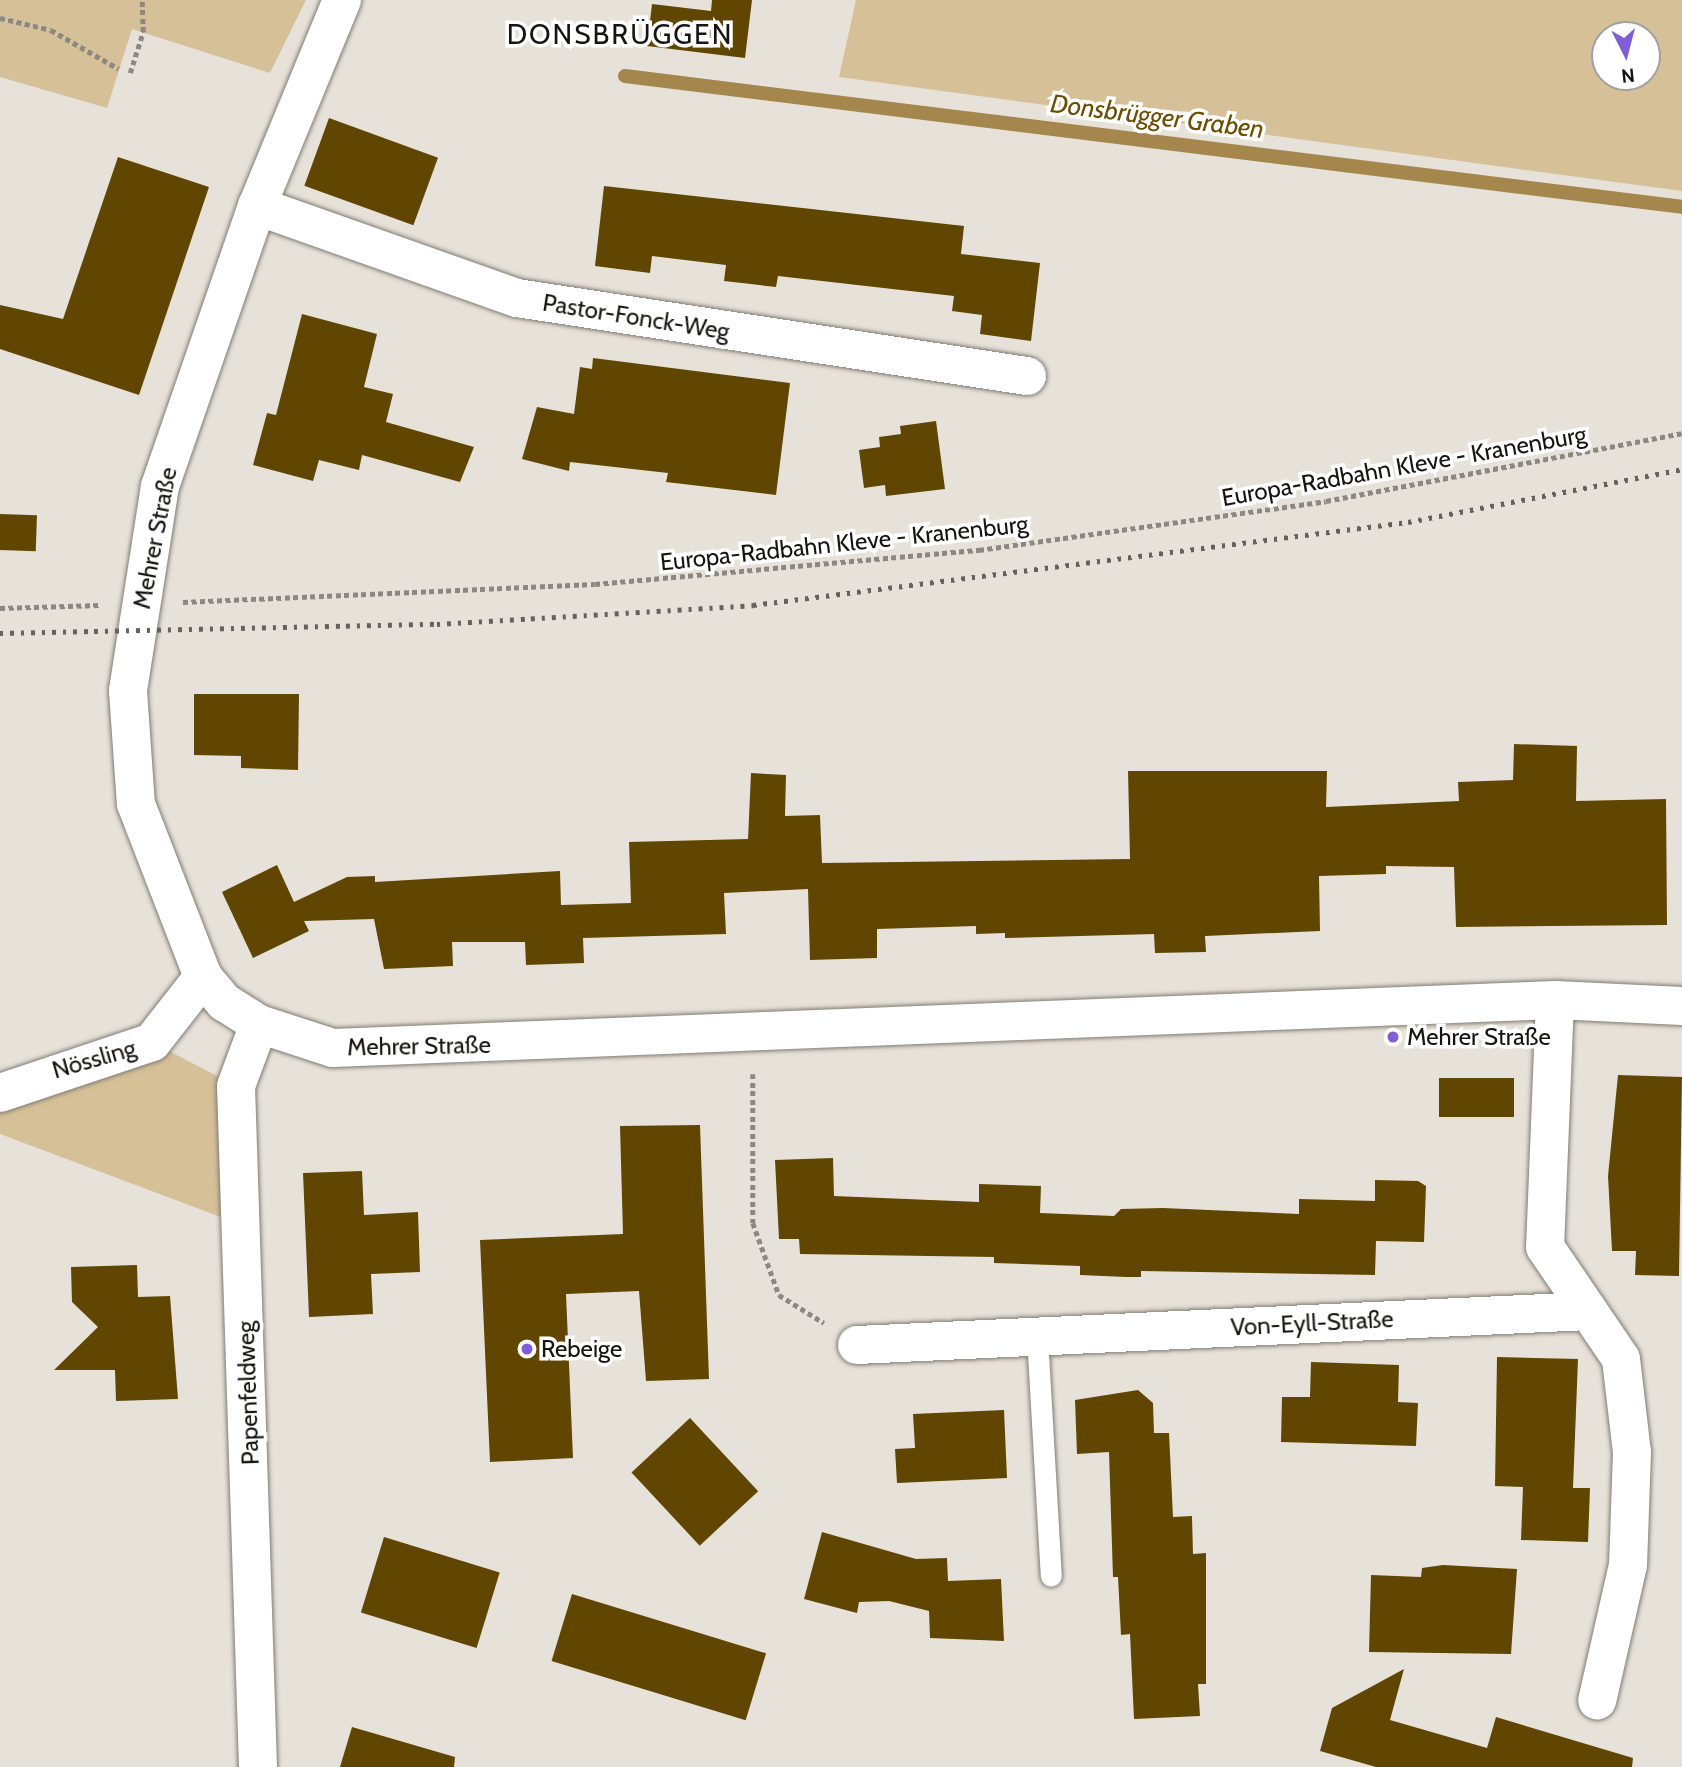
<!DOCTYPE html>
<meta charset="utf-8">
<style>
body{margin:0}
#map{position:relative;width:1682px;height:1767px;overflow:hidden;background:#e7e2d9;font-family:Cabin,sans-serif}
div>[style]{position:absolute}
[style*='--x']{left:calc(var(--x)*1px);top:calc(var(--y)*1px);width:calc(var(--w)*1px);rotate:calc(var(--a)*1deg)}
.green>*{inset:0;background:#d5c098}
.stream>*{height:14px;margin:-7px;padding:0 7px;transform-origin:7px;border-radius:7px;background:#a5874e}
.building>*{inset:0;background:#614601;transform-origin:0 0}
.path>*{height:4.5px;margin-top:-2.25px;transform-origin:0;background:repeating-linear-gradient(90deg,#8b8781 0 5px,transparent 0 8.5px)}
.roads{filter:drop-shadow(0 0 2px #807c74) drop-shadow(0 0 2px #807c74)}
.lane>*{height:21px;margin:-10.5px;padding:0 10.5px;transform-origin:10.5px;border-radius:10.5px;background:#fff}
.street>*{height:38px;margin:-19px;padding:0 19px;transform-origin:19px;border-radius:19px;background:#fff}
.rail>*{height:5px;margin-top:-2.5px;transform-origin:0;background:repeating-linear-gradient(90deg,#65625d 0 3.5px,transparent 0 10.5px)}
.dots>*{width:19px;height:19px;translate:-50% -50%;box-sizing:border-box;border:4px solid #fff;border-radius:50%}
span{translate:-50% -50%;white-space:nowrap;text-align:center;line-height:1.15;-webkit-text-stroke:7px #fff;paint-order:stroke}
.street-label{font-size:24px;color:#151411}
.poi-label{font-size:24px;color:#151411}
.left{translate:0 -50%;text-align:left}
.water-label{font-size:26px;color:#6b4d00;font-style:italic}
.quarter-label{font-size:28px;color:#151411;letter-spacing:2px}
.north{position:absolute;left:1591px;top:21px;width:70px;height:70px;box-sizing:border-box;background:#fff;border:2px solid #a1a1a0;border-radius:50%;rotate:174deg;font-size:19px;font-weight:700;line-height:28px;text-align:center;color:#151411}
.north::after{content:'';display:block;margin:auto;width:24px;height:32px;background:#805ed8;clip-path:polygon(50% 0,100% 100%,50% 72%,0 100%)}
</style>
<div id="map">
<div class="green">
<i style="clip-path:polygon(0 0,306px 0,270px 73px,132px 29px,107px 108px,0 77px)"></i>
<i style="clip-path:polygon(evenodd,856px 0,1682px 0,1682px 191px,839px 77px,856px 0,1605px 35px,1647px 35px,1647px 77px,1605px 77px,1605px 35px)"></i>
<i style="clip-path:polygon(152px 1042px,236px 1086px,242px 1225px,0 1134px,0 1093px)"></i>
</div>
<div class="stream">
<i style="--x:625;--y:76;--w:1065;--a:7.06"></i>
</div>
<div class="building">
<i style="clip-path:polygon(712px 0,752px 0,745px 58px,647px 46px,652px 4px,711px 11px)"></i>
<i style="left:329px;top:118px;width:116px;height:72px;rotate:20deg"></i>
<i style="clip-path:polygon(118px 157px,209px 187px,139px 395px,0 349px,0 305px,63px 319px)"></i>
<i style="clip-path:polygon(604px 186px,964px 226px,961px 254px,1040px 263px,1031px 341px,980px 334px,982px 315px,952px 311px,954px 296px,778px 276px,776px 287px,724px 281px,726px 265px,652px 256px,650px 273px,595px 266px)"></i>
<i style="clip-path:polygon(302px 314px,377px 334px,364px 387px,393px 394px,386px 422px,474px 447px,460px 482px,362px 455px,359px 470px,319px 460px,313px 481px,253px 465px,267px 413px,276px 415px)"></i>
<i style="clip-path:polygon(593px 358px,790px 383px,776px 495px,666px 482px,668px 473px,570px 462px,569px 471px,522px 459px,537px 407px,574px 414px,580px 367px,592px 369px)"></i>
<i style="clip-path:polygon(936px 421px,945px 489px,886px 496px,885px 485px,864px 488px,859px 450px,880px 447px,879px 437px,901px 434px,900px 426px)"></i>
<i style="left:0;top:514px;width:37px;height:36px;rotate:2deg"></i>
<i style="clip-path:polygon(194px 694px,299px 694px,298px 770px,241px 768px,241px 756px,194px 755px)"></i>
<i style="clip-path:polygon(1514px 744px,1577px 746px,1576px 801px,1666px 799px,1667px 925px,1456px 927px,1454px 867px,1386px 866px,1386px 874px,1319px 876px,1320px 931px,1205px 936px,1206px 952px,1155px 953px,1154px 934px,1005px 938px,1005px 933px,976px 934px,976px 926px,877px 929px,877px 958px,810px 960px,808px 889px,724px 893px,726px 934px,583px 938px,584px 963px,526px 965px,525px 942px,452px 942px,453px 966px,384px 969px,374px 919px,304px 921px,309px 931px,253px 958px,222px 892px,277px 865px,294px 902px,347px 877px,375px 876px,375px 882px,560px 871px,561px 905px,631px 903px,629px 842px,748px 839px,751px 773px,786px 775px,785px 816px,820px 815px,822px 863px,1130px 859px,1128px 771px,1327px 771px,1326px 807px,1459px 801px,1458px 782px,1513px 780px)"></i>
<i style="clip-path:polygon(1618px 1075px,1682px 1077px,1679px 1276px,1635px 1275px,1636px 1251px,1612px 1251px,1608px 1176px)"></i>
<i style="left:1514px;top:1078px;width:39px;height:75px;rotate:90deg"></i>
<i style="clip-path:polygon(700px 1125px,709px 1379px,646px 1381px,639px 1291px,566px 1294px,573px 1458px,490px 1462px,480px 1240px,623px 1234px,620px 1126px)"></i>
<i style="clip-path:polygon(833px 1158px,834px 1196px,979px 1202px,979px 1184px,1041px 1186px,1040px 1213px,1114px 1216px,1121px 1209px,1163px 1208px,1299px 1214px,1299px 1199px,1375px 1201px,1375px 1180px,1418px 1181px,1426px 1186px,1424px 1242px,1376px 1241px,1375px 1275px,1141px 1271px,1141px 1277px,1126px 1277px,1080px 1275px,1080px 1266px,994px 1263px,994px 1257px,800px 1254px,799px 1239px,779px 1239px,775px 1160px)"></i>
<i style="clip-path:polygon(362px 1171px,364px 1215px,418px 1212px,420px 1272px,371px 1274px,373px 1314px,309px 1317px,303px 1173px)"></i>
<i style="clip-path:polygon(137px 1265px,138px 1297px,170px 1296px,178px 1399px,116px 1401px,115px 1370px,54px 1370px,98px 1327px,72px 1302px,71px 1267px)"></i>
<i style="clip-path:polygon(1497px 1357px,1578px 1359px,1573px 1488px,1590px 1488px,1588px 1542px,1521px 1540px,1523px 1487px,1495px 1486px)"></i>
<i style="clip-path:polygon(1311px 1362px,1399px 1365px,1398px 1402px,1418px 1403px,1416px 1446px,1281px 1442px,1282px 1397px,1310px 1397px)"></i>
<i style="clip-path:polygon(1138px 1390px,1153px 1403px,1154px 1433px,1169px 1433px,1173px 1517px,1192px 1516px,1193px 1554px,1206px 1553px,1206px 1684px,1198px 1684px,1200px 1716px,1134px 1719px,1130px 1634px,1121px 1635px,1118px 1577px,1113px 1577px,1109px 1452px,1077px 1454px,1075px 1400px)"></i>
<i style="clip-path:polygon(1004px 1410px,1007px 1478px,897px 1483px,895px 1449px,915px 1448px,913px 1414px)"></i>
<i style="left:690px;top:1418px;width:100px;height:80px;rotate:47deg"></i>
<i style="clip-path:polygon(822px 1532px,916px 1559px,947px 1558px,948px 1581px,1001px 1579px,1004px 1641px,930px 1638px,929px 1611px,889px 1601px,859px 1602px,857px 1613px,804px 1599px)"></i>
<i style="left:384px;top:1537px;width:121px;height:79px;rotate:17deg"></i>
<i style="clip-path:polygon(1443px 1565px,1517px 1569px,1511px 1654px,1369px 1652px,1371px 1575px,1421px 1577px,1422px 1568px)"></i>
<i style="left:572px;top:1594px;width:203px;height:70px;rotate:17deg"></i>
<i style="clip-path:polygon(1404px 1669px,1390px 1720px,1487px 1748px,1496px 1717px,1633px 1758px,1632px 1767px,1376px 1767px,1320px 1751px,1332px 1708px)"></i>
<i style="clip-path:polygon(352px 1727px,455px 1757px,454px 1767px,340px 1767px)"></i>
</div>
<div class="path">
<i style="--x:0;--y:18;--w:52;--a:13.2"></i>
<i style="--x:51;--y:30;--w:78;--a:29.8"></i>
<i style="--x:130;--y:73;--w:43;--a:-72.4"></i>
<i style="--x:143;--y:32;--w:32;--a:-92"></i>
<i style="--x:183;--y:602;--w:412;--a:-2.5"></i>
<i style="--x:595;--y:584;--w:386;--a:-5.1"></i>
<i style="--x:979;--y:550;--w:350;--a:-8"></i>
<i style="--x:1326;--y:501;--w:362;--a:-10.8"></i>
<i style="--x:0;--y:608;--w:101;--a:-1.7"></i>
<i style="--x:753;--y:1074;--w:149;--a:90"></i>
<i style="--x:753;--y:1223;--w:77;--a:70.1"></i>
<i style="--x:779;--y:1295;--w:53;--a:31.9"></i>
</div>
<div class="roads">
<div class="lane">
<i style="--x:1037;--y:1336;--w:240;--a:86.7"></i>
</div>
<div class="street">
<i style="--x:342;--y:0;--w:223;--a:112.4"></i>
<i style="--x:257;--y:206;--w:296;--a:109.1"></i>
<i style="--x:160;--y:486;--w:207;--a:98.9"></i>
<i style="--x:128;--y:691;--w:113;--a:86"></i>
<i style="--x:136;--y:804;--w:186;--a:68.8"></i>
<i style="--x:203;--y:977;--w:33;--a:50"></i>
<i style="--x:224;--y:1002;--w:41;--a:32.2"></i>
<i style="--x:259;--y:1024;--w:78;--a:18"></i>
<i style="--x:333;--y:1048;--w:1223;--a:-2.25"></i>
<i style="--x:1555;--y:1000;--w:127;--a:2.7"></i>
<i style="--x:257;--y:206;--w:276;--a:19.5"></i>
<i style="--x:517;--y:298;--w:516;--a:8.7"></i>
<i style="--x:1555;--y:1000;--w:247;--a:92.3"></i>
<i style="--x:1545;--y:1247;--w:135;--a:55.8"></i>
<i style="--x:1621;--y:1359;--w:94;--a:83.3"></i>
<i style="--x:1632;--y:1452;--w:113;--a:92"></i>
<i style="--x:1628;--y:1565;--w:139;--a:102.8"></i>
<i style="--x:0;--y:1093;--w:160;--a:-18.5"></i>
<i style="--x:152;--y:1042;--w:83;--a:-51.9"></i>
<i style="--x:857;--y:1345;--w:732;--a:-2.66"></i>
<i style="--x:258;--y:1767;--w:681;--a:-91.85"></i>
<i style="--x:236;--y:1086;--w:66;--a:-69.6"></i>
</div>
</div>
<div class="rail">
<i style="--x:0;--y:633;--w:437;--a:-1.2"></i>
<i style="--x:437;--y:624;--w:317;--a:-3.4"></i>
<i style="--x:753;--y:605;--w:660;--a:-7.22"></i>
<i style="--x:1408;--y:522;--w:279;--a:-10.9"></i>
</div>
<div class="dots">
<i style="left:1393px;top:1037px;background:#805ed8"></i>
<i style="left:527px;top:1349px;background:#805ed8"></i>
</div>
<div class="street-label">
<span style="left:636px;top:317px;rotate:9deg">Pastor-Fonck-Weg</span>
<span style="left:1404px;top:466px;rotate:-10deg">Europa-Radbahn Kleve - Kranenburg</span>
<span style="left:155px;top:538px;rotate:-79deg">Mehrer Straße</span>
<span style="left:844px;top:543px;rotate:-6deg">Europa-Radbahn Kleve - Kranenburg</span>
<span style="left:419px;top:1046px;rotate:-1deg">Mehrer Straße</span>
<span style="left:94px;top:1059px;rotate:-16deg">Nössling</span>
<span style="left:1312px;top:1323px;rotate:-3deg">Von-Eyll-Straße</span>
<span style="left:248px;top:1393px;rotate:-92deg">Papenfeldweg</span>
</div>
<div class="poi-label">
<span class="left" style="left:1407px;top:1037px">Mehrer Straße</span>
<span class="left" style="left:541px;top:1349px">Rebeige</span>
</div>
<div class="water-label">
<span style="left:1157px;top:117px;rotate:7deg">Donsbrügger Graben</span>
</div>
<div class="quarter-label">
<span style="left:620px;top:34px">DONSBRÜGGEN</span>
</div>
<div class="north">N</div>
</div>
